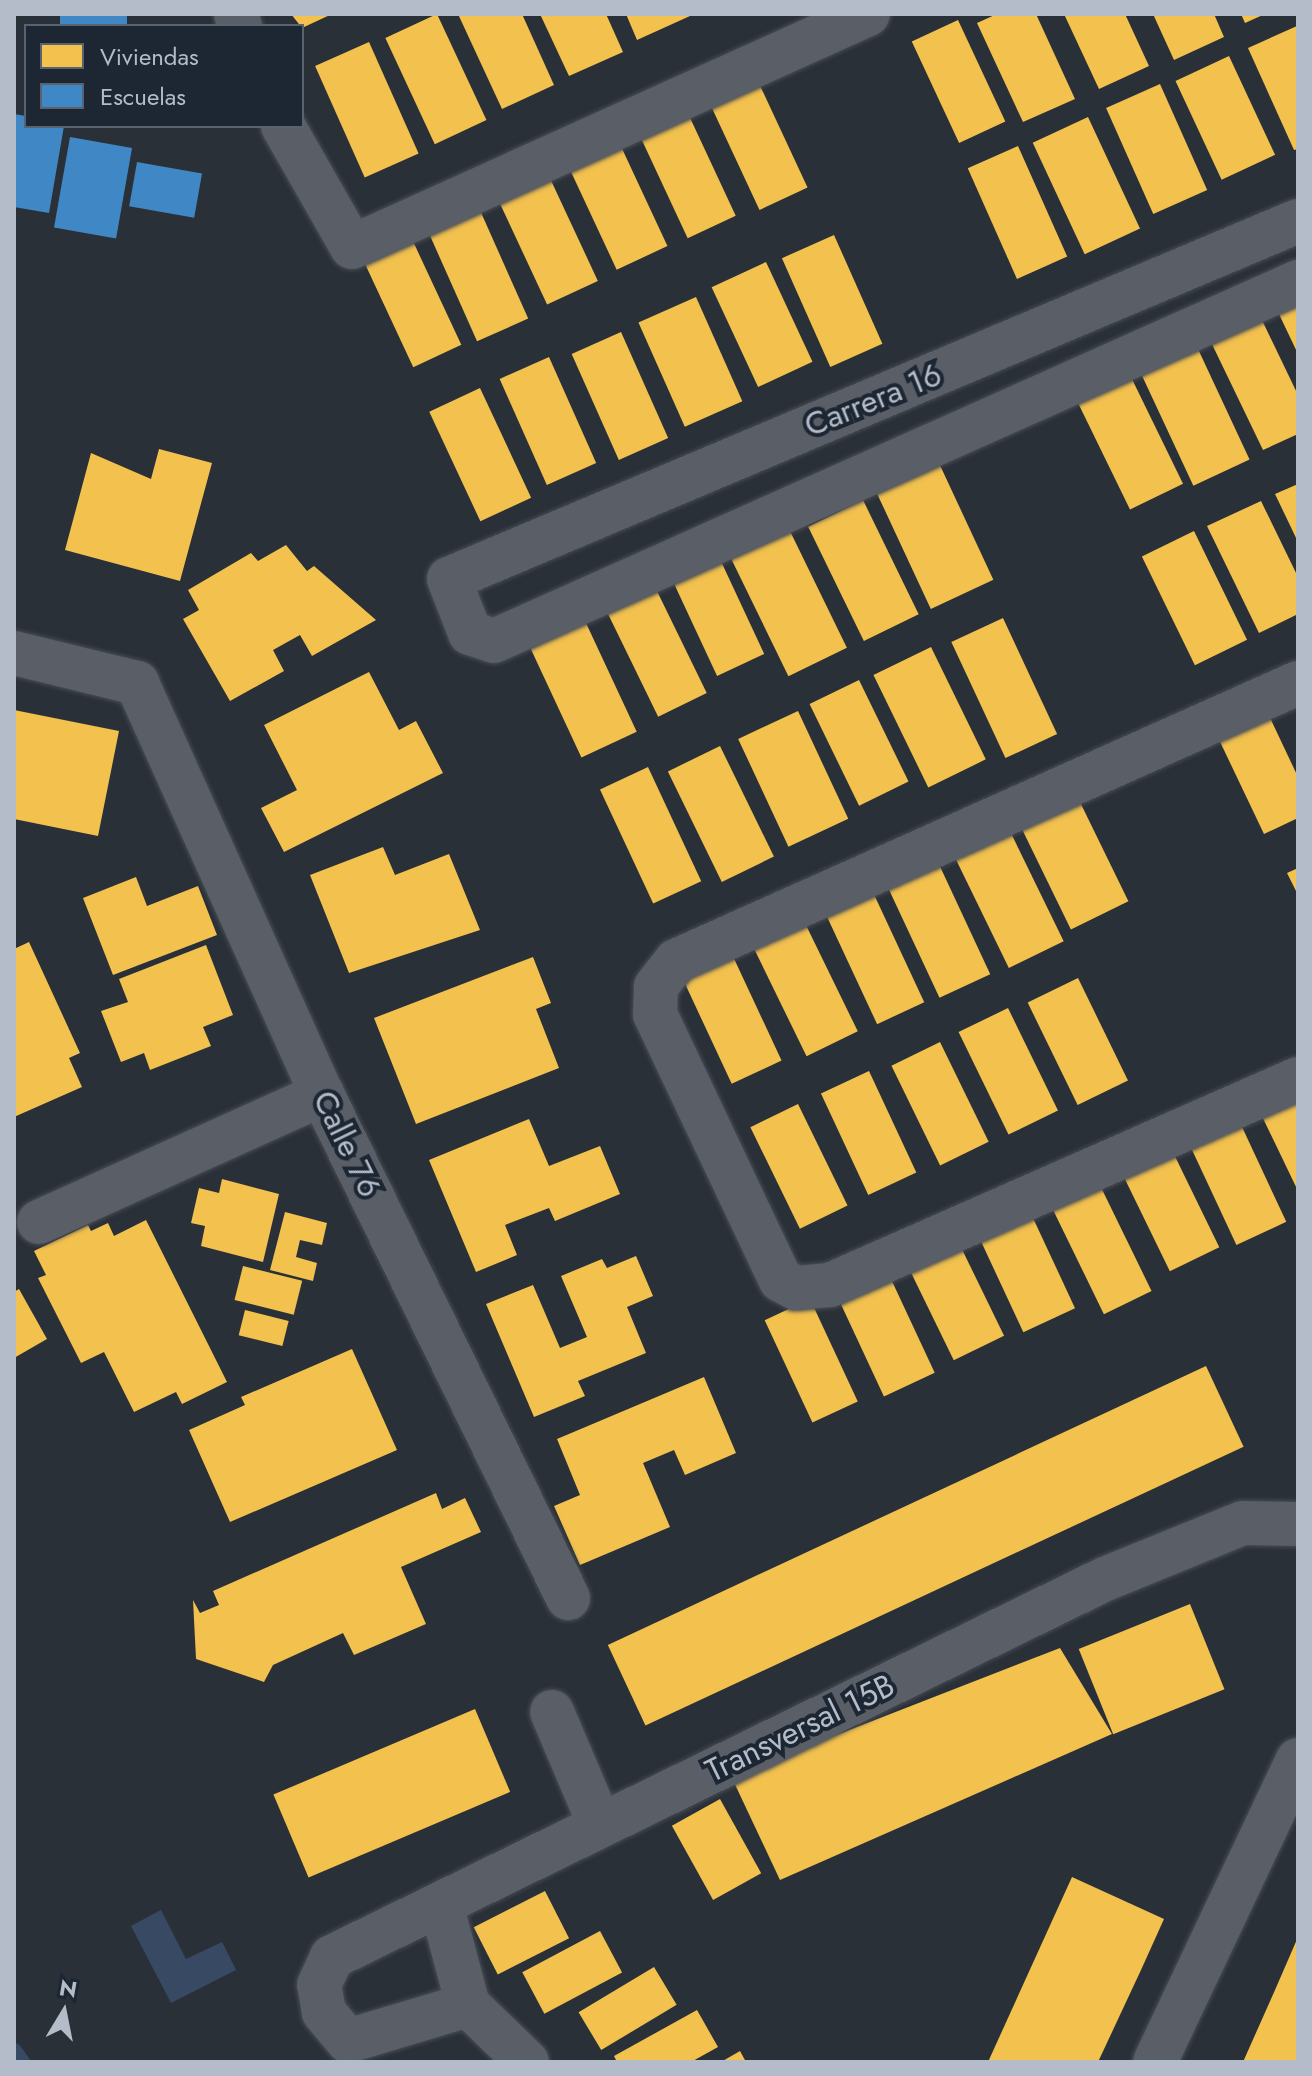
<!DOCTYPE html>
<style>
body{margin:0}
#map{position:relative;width:1312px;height:2076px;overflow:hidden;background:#2a3038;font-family:Jost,sans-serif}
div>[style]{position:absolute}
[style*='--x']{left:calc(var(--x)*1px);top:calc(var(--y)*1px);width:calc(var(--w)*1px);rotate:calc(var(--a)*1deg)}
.water>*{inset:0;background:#384963}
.homes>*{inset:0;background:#f2c14e;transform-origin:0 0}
.schools>*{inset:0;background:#3f88c5;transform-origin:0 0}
.stream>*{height:16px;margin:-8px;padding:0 8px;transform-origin:8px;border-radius:8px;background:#384963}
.roads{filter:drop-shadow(0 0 2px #484c53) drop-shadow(0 0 2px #484c53)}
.street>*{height:44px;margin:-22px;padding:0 22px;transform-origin:22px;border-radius:22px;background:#5a5e66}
span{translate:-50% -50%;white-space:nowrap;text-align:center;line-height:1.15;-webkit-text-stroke:8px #1d2633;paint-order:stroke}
.street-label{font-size:32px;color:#b4bcc9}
.frame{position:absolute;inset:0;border:16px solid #b4bcc9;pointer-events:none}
.legend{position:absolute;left:24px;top:24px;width:280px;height:104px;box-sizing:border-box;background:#1d2633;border:2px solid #59626f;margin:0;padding:10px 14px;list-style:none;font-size:24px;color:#b4bcc9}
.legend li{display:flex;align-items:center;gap:16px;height:40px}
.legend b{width:40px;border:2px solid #59626f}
.north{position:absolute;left:24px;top:1972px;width:80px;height:80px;-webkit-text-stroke:6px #1d2633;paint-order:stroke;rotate:10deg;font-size:22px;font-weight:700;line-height:32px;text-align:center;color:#b4bcc9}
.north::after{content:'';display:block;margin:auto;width:28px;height:36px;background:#b4bcc9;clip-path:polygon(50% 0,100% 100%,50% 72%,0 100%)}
</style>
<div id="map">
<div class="water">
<i style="clip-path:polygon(161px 1910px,186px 1959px,222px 1942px,236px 1970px,171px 2003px,131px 1926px)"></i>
</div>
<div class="homes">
<i style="clip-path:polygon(291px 14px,332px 14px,302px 28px)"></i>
<i style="left:437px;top:14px;width:117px;height:57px;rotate:65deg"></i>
<i style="clip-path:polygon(458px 14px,522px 14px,554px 85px,502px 109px)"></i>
<i style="clip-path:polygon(540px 14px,606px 14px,623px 52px,569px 76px)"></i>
<i style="clip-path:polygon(626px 14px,689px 14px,690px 16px,637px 40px)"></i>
<i style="clip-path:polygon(997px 14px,1036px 14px,1075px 99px,1023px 122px,977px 23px)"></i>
<i style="clip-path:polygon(1064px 14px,1125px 14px,1149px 66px,1099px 89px)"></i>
<i style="clip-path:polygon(1153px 14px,1214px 14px,1224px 37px,1174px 60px)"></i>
<i style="clip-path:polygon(1241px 14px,1265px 14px,1245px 23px)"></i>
<i style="left:958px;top:20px;width:112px;height:51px;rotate:65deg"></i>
<i style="clip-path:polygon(1297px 26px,1298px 149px,1294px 150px,1248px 48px)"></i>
<i style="left:369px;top:42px;width:122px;height:59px;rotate:66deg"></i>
<i style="left:1229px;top:56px;width:109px;height:59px;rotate:65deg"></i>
<i style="left:756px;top:77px;width:122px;height:53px;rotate:65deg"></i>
<i style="left:1160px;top:84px;width:116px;height:59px;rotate:66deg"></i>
<i style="left:685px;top:107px;width:120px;height:53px;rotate:65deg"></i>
<i style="left:1088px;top:117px;width:123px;height:61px;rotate:65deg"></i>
<i style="left:618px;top:140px;width:117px;height:56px;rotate:65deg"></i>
<i style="left:1018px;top:146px;width:121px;height:55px;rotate:66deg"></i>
<i style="left:548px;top:174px;width:118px;height:56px;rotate:65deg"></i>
<i style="left:479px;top:208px;width:121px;height:56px;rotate:66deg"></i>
<i style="left:834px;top:235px;width:119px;height:57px;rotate:66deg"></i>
<i style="left:411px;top:237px;width:119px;height:53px;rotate:65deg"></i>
<i style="left:766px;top:262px;width:110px;height:60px;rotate:65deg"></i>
<i style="left:696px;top:297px;width:114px;height:63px;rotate:66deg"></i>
<i style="clip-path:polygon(1298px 303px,1298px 354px,1278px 312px)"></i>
<i style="clip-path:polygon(1260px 316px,1298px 395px,1298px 434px,1263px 450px,1210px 340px)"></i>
<i style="left:621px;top:332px;width:116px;height:54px;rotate:66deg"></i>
<i style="left:1198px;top:349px;width:122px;height:62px;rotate:65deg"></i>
<i style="left:549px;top:357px;width:116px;height:54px;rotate:66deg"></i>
<i style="left:1130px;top:375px;width:121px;height:59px;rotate:64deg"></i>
<i style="left:480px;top:388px;width:121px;height:56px;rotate:65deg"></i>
<i style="clip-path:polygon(159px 449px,212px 463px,180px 581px,65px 550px,91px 453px,151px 479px)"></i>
<i style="left:938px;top:461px;width:131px;height:69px;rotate:65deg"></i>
<i style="clip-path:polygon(1298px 484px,1298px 542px,1275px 494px)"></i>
<i style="left:863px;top:500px;width:127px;height:61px;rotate:64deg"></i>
<i style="clip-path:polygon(1261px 501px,1298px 577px,1298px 614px,1259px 633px,1207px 526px)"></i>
<i style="left:789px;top:529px;width:132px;height:65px;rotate:64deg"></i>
<i style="left:1194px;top:531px;width:121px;height:58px;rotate:64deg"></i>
<i style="clip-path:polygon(286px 545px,307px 571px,314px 566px,376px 620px,312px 656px,300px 635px,273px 650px,284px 671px,230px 701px,183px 619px,199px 610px,188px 590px,251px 553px,258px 561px)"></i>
<i style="left:719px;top:557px;width:107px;height:52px;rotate:65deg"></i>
<i style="left:655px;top:587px;width:118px;height:54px;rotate:64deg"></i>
<i style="left:1003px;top:618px;width:128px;height:57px;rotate:65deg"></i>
<i style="left:586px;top:623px;width:120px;height:61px;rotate:65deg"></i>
<i style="left:931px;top:647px;width:125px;height:64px;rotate:64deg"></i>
<i style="clip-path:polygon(369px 672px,399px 730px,416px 721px,443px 773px,284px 852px,261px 808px,297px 790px,264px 725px)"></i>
<i style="left:859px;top:680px;width:113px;height:55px;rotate:64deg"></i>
<i style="clip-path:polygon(1263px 703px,1298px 777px,1298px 818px,1264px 834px,1213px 727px)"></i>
<i style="clip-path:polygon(14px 710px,119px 731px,98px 836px,14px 819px)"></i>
<i style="left:798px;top:711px;width:119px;height:66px;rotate:65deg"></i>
<i style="left:720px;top:746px;width:123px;height:58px;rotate:64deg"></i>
<i style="left:648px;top:767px;width:126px;height:53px;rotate:65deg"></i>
<i style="left:1078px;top:798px;width:115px;height:64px;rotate:64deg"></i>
<i style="left:1008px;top:827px;width:127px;height:61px;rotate:64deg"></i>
<i style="clip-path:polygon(383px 847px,395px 875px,449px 854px,480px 930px,349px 973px,310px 875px)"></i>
<i style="left:937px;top:860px;width:126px;height:56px;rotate:65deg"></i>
<i style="clip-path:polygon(1298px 868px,1298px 895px,1287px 873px)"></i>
<i style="clip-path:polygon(136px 877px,147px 906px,198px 886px,217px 935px,113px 975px,83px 898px)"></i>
<i style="left:871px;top:888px;width:126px;height:52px;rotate:65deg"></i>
<i style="left:803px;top:919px;width:125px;height:57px;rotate:64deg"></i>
<i style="clip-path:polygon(29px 942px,80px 1053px,69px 1058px,82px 1087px,14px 1117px,14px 949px)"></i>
<i style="clip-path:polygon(206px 945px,233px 1015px,203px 1027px,211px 1046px,150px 1070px,144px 1053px,121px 1062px,101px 1011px,128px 1002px,119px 979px)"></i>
<i style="left:730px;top:950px;width:122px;height:55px;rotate:65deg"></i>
<i style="clip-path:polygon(533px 957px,551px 1003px,536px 1009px,559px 1068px,416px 1124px,374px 1018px)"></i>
<i style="left:1078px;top:978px;width:114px;height:56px;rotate:64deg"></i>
<i style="left:1008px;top:1008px;width:114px;height:55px;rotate:64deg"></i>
<i style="left:940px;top:1042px;width:111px;height:54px;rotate:64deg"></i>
<i style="left:869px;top:1071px;width:112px;height:53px;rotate:65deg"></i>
<i style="clip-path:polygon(1298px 1091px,1298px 1191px,1259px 1110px)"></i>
<i style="left:798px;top:1104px;width:113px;height:53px;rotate:64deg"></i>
<i style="left:1236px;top:1114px;width:119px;height:55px;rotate:65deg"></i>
<i style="clip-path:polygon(529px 1119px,549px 1166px,600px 1146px,620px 1194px,555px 1221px,549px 1208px,505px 1225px,517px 1255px,476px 1272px,429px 1160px)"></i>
<i style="left:1168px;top:1142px;width:117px;height:55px;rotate:64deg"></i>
<i style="left:1095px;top:1175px;width:129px;height:53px;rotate:64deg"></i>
<i style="clip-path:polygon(222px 1179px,279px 1194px,263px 1262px,201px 1246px,205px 1226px,191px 1223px,199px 1188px,219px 1193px)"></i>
<i style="left:1026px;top:1203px;width:116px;height:57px;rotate:65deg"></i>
<i style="clip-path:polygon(285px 1212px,327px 1223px,322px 1245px,300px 1240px,296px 1257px,317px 1263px,313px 1281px,270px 1270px)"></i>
<i style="clip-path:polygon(146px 1220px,227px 1382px,182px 1404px,176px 1392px,134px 1412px,104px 1352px,81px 1363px,38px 1278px,46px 1275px,34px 1251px,88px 1225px,91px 1231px,108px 1223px,114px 1236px)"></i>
<i style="left:955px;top:1235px;width:112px;height:56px;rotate:64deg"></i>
<i style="clip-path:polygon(636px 1256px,653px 1296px,627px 1307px,646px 1353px,578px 1381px,585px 1396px,534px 1417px,486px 1304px,533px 1285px,560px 1348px,587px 1337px,561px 1276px,602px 1259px,607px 1268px)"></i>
<i style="left:884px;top:1264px;width:120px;height:56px;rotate:65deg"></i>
<i style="left:243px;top:1266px;width:61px;height:35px;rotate:14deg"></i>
<i style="clip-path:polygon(19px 1289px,47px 1339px,14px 1358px,14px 1292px)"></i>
<i style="left:810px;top:1299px;width:113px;height:50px;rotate:65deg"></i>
<i style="left:245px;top:1310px;width:45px;height:26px;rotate:14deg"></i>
<i style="clip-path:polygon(352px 1349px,397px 1450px,230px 1522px,189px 1430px,245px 1405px,241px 1397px)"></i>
<i style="left:1206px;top:1366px;width:89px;height:660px;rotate:65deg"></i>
<i style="clip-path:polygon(704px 1377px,736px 1453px,685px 1475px,674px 1450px,643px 1463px,670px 1527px,580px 1565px,554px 1506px,580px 1495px,557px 1439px)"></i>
<i style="clip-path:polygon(436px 1493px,442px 1509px,465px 1498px,481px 1532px,401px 1567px,426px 1624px,354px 1655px,343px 1633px,273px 1665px,264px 1682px,196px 1659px,193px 1600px,200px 1613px,219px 1605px,213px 1591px)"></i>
<i style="left:1190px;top:1604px;width:92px;height:120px;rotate:68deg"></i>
<i style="clip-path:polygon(1060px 1648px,1112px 1734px,780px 1880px,731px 1776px)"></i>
<i style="left:475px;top:1709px;width:90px;height:219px;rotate:67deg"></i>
<i style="left:720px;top:1799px;width:85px;height:55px;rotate:61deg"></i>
<i style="clip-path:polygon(1072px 1877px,1164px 1919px,1141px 1970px,1098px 2062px,988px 2062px)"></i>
<i style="left:545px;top:1891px;width:53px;height:80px;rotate:63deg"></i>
<i style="left:600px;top:1931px;width:47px;height:88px;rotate:62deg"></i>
<i style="clip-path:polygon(1298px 1937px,1298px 2062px,1243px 2062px,1275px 1990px)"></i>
<i style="left:654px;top:1967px;width:44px;height:88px;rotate:59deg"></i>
<i style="clip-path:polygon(697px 2010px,718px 2047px,691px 2062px,617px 2062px,614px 2056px)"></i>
<i style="clip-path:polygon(740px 2051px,746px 2062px,721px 2062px)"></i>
</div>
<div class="schools">
<i style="left:60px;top:14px;width:67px;height:12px"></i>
<i style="clip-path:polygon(14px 114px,26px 116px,26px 126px,64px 126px,49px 213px,14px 207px)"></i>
<i style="left:70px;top:137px;width:63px;height:92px;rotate:10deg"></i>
<i style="left:137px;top:162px;width:66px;height:45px;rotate:10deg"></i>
</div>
<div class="stream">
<i style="--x:14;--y:2051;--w:14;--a:54"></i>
</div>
<div class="roads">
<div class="street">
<i style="--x:236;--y:14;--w:13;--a:72"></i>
<i style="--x:283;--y:126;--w:139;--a:60.3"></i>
<i style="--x:352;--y:247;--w:566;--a:-24.3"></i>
<i style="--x:1298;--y:221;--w:921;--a:157.14"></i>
<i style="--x:449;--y:579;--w:58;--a:68.7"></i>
<i style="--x:470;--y:633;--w:25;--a:18"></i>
<i style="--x:494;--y:641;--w:881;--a:-24.06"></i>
<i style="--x:14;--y:653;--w:127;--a:13.7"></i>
<i style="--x:137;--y:683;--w:451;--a:65.8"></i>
<i style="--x:322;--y:1094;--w:561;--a:63.98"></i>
<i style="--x:1298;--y:683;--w:681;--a:155.92"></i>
<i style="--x:676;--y:961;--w:33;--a:128"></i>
<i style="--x:656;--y:987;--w:27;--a:92"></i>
<i style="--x:655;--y:1014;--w:294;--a:64.7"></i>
<i style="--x:781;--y:1280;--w:17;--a:28"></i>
<i style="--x:796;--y:1288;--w:34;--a:-5"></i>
<i style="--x:830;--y:1285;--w:511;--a:-23.76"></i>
<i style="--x:39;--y:1222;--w:311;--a:-24.3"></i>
<i style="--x:552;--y:1712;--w:123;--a:67"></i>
<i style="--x:442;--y:1908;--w:100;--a:75"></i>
<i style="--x:468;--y:2005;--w:82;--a:44"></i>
<i style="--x:468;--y:2005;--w:125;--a:163.3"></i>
<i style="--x:348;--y:2041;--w:38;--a:-130"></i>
<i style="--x:324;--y:2012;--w:27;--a:-100"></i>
<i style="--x:319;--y:1985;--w:31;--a:-65"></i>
<i style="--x:332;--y:1957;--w:860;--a:-26.06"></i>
<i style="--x:1105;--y:1579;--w:149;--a:-22.1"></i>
<i style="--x:1243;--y:1523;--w:55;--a:1"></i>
<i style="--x:1155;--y:2062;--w:334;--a:-64.7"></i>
</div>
</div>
<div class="street-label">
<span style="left:873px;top:400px;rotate:-22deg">Carrera 16</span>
<span style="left:347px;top:1144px;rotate:64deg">Calle 76</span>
<span style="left:800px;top:1728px;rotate:-26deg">Transversal 15B</span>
</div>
<div class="frame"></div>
<ul class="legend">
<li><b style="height:22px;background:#f2c14e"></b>Viviendas</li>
<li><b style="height:22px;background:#3f88c5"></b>Escuelas</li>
</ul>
<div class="north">N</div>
</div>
